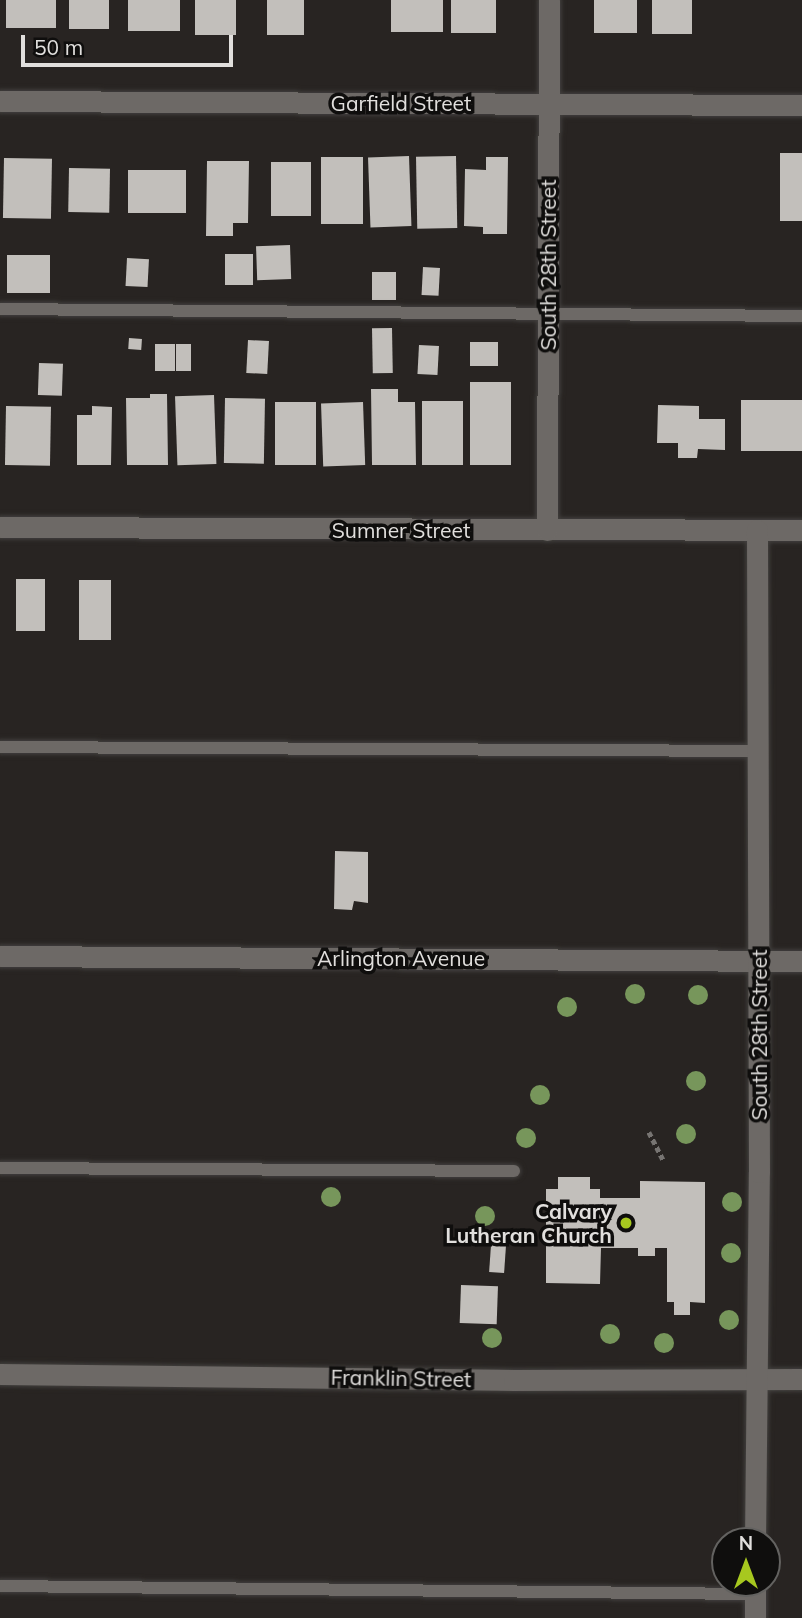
<!DOCTYPE html>
<style>
body{margin:0}
#map{position:relative;width:802px;height:1618px;overflow:hidden;background:#282422;font-family:Mulish,sans-serif}
div>[style]{position:absolute}
[style*='--x']{left:calc(var(--x)*1px);top:calc(var(--y)*1px);width:calc(var(--w)*1px);rotate:calc(var(--a)*1deg)}
.building>*{inset:0;background:#c2bfbb;transform-origin:0 0}
.path>*{height:4.5px;margin-top:-2.25px;transform-origin:0;background:repeating-linear-gradient(90deg,#777472 0 5px,transparent 0 8.5px)}
.roads{filter:drop-shadow(0 0 2px #42403e) drop-shadow(0 0 2px #42403e)}
.lane>*{height:12px;margin:-6px;padding:0 6px;transform-origin:6px;border-radius:6px;background:#6d6966}
.street>*{height:21px;margin:-10.5px;padding:0 10.5px;transform-origin:10.5px;border-radius:10.5px;background:#6d6966}
.trees>*{width:20px;height:20px;margin:-10px;border-radius:50%;background:#77965b}
.dots>*{width:19px;height:19px;translate:-50% -50%;box-sizing:border-box;border:4px solid #0f0e0d;border-radius:50%}
span{translate:-50% -50%;white-space:nowrap;text-align:center;line-height:1.15;-webkit-text-stroke:7px #0f0e0d;paint-order:stroke}
.street-label{font-size:21px;color:#e1dfdd}
.poi-label{font-size:21px;color:#e1dfdd;font-weight:700}
.right{translate:-100% -50%;text-align:right}
.north{position:absolute;left:711px;top:1527px;width:70px;height:70px;box-sizing:border-box;background:#0f0e0d;border:2px solid #636260;border-radius:50%;rotate:0deg;font-size:19px;font-weight:700;line-height:28px;text-align:center;color:#e1dfdd}
.north::after{content:'';display:block;margin:auto;width:24px;height:32px;background:#a7c81f;clip-path:polygon(50% 0,100% 100%,50% 72%,0 100%)}
.scale{position:absolute;left:21px;top:35px;width:212px;height:32px;box-sizing:border-box;border:4px solid #e1dfdd;border-top:0;padding-left:9px;font-size:21px;line-height:24px;white-space:nowrap;color:#e1dfdd;-webkit-text-stroke:5px #0f0e0d;paint-order:stroke}
</style>
<div id="map">
<div class="building">
<i style="left:6px;top:0;width:50px;height:28px"></i>
<i style="left:69px;top:0;width:40px;height:29px"></i>
<i style="left:128px;top:0;width:52px;height:31px"></i>
<i style="left:195px;top:0;width:41px;height:35px"></i>
<i style="left:267px;top:0;width:37px;height:35px"></i>
<i style="left:391px;top:0;width:52px;height:32px"></i>
<i style="left:451px;top:0;width:45px;height:33px"></i>
<i style="left:594px;top:0;width:43px;height:33px"></i>
<i style="left:652px;top:0;width:40px;height:34px"></i>
<i style="left:780px;top:153px;width:22px;height:68px"></i>
<i style="left:409px;top:156px;width:70px;height:41px;rotate:88deg"></i>
<i style="left:456px;top:156px;width:72px;height:40px;rotate:89deg"></i>
<i style="left:321px;top:157px;width:42px;height:67px"></i>
<i style="clip-path:polygon(486px 157px,508px 157px,507px 234px,483px 234px,483px 227px,464px 226px,465px 169px,486px 170px)"></i>
<i style="left:4px;top:158px;width:48px;height:60px;rotate:1deg"></i>
<i style="clip-path:polygon(207px 161px,249px 161px,248px 223px,233px 223px,233px 236px,206px 236px)"></i>
<i style="left:311px;top:162px;width:54px;height:40px;rotate:90deg"></i>
<i style="left:69px;top:168px;width:41px;height:44px;rotate:1deg"></i>
<i style="left:128px;top:170px;width:58px;height:43px"></i>
<i style="left:290px;top:245px;width:34px;height:34px;rotate:88deg"></i>
<i style="left:225px;top:254px;width:28px;height:31px"></i>
<i style="left:50px;top:255px;width:38px;height:43px;rotate:90deg"></i>
<i style="left:127px;top:258px;width:22px;height:28px;rotate:3deg"></i>
<i style="left:423px;top:267px;width:17px;height:28px;rotate:3deg"></i>
<i style="left:372px;top:272px;width:24px;height:28px"></i>
<i style="left:392px;top:328px;width:45px;height:20px;rotate:89deg"></i>
<i style="left:129px;top:338px;width:13px;height:11px;rotate:4deg"></i>
<i style="left:248px;top:340px;width:21px;height:33px;rotate:3deg"></i>
<i style="left:470px;top:342px;width:28px;height:24px"></i>
<i style="left:155px;top:344px;width:20px;height:27px"></i>
<i style="left:176px;top:344px;width:15px;height:27px"></i>
<i style="left:419px;top:345px;width:20px;height:29px;rotate:3deg"></i>
<i style="left:39px;top:363px;width:24px;height:32px;rotate:2deg"></i>
<i style="left:470px;top:382px;width:41px;height:83px"></i>
<i style="clip-path:polygon(371px 389px,398px 389px,398px 402px,415px 402px,416px 465px,372px 465px)"></i>
<i style="clip-path:polygon(150px 394px,167px 394px,168px 465px,127px 465px,126px 398px,150px 398px)"></i>
<i style="left:214px;top:395px;width:69px;height:39px;rotate:88deg"></i>
<i style="left:225px;top:398px;width:40px;height:65px;rotate:1deg"></i>
<i style="left:802px;top:400px;width:51px;height:61px;rotate:90deg"></i>
<i style="left:422px;top:401px;width:41px;height:64px"></i>
<i style="left:275px;top:402px;width:41px;height:63px"></i>
<i style="left:363px;top:402px;width:63px;height:42px;rotate:88deg"></i>
<i style="clip-path:polygon(658px 405px,699px 406px,699px 419px,725px 419px,725px 450px,698px 449px,697px 458px,678px 458px,678px 443px,657px 443px)"></i>
<i style="left:6px;top:406px;width:45px;height:59px;rotate:1deg"></i>
<i style="clip-path:polygon(92px 406px,112px 407px,111px 465px,77px 465px,77px 415px,92px 415px)"></i>
<i style="left:16px;top:579px;width:29px;height:52px"></i>
<i style="left:79px;top:580px;width:32px;height:60px"></i>
<i style="clip-path:polygon(335px 851px,368px 852px,368px 903px,354px 901px,352px 910px,334px 909px)"></i>
<i style="clip-path:polygon(558px 1177px,590px 1177px,590px 1189px,600px 1189px,600px 1198px,640px 1198px,640px 1181px,705px 1182px,705px 1303px,690px 1302px,690px 1315px,674px 1315px,674px 1302px,667px 1302px,667px 1248px,655px 1248px,655px 1256px,638px 1256px,638px 1248px,601px 1248px,600px 1284px,546px 1283px,546px 1189px,558px 1189px)"></i>
<i style="left:491px;top:1245px;width:15px;height:27px;rotate:4deg"></i>
<i style="left:461px;top:1285px;width:37px;height:38px;rotate:2deg"></i>
</div>
<div class="path">
<i style="--x:649;--y:1132;--w:31;--a:63"></i>
</div>
<div class="roads">
<div class="lane">
<i style="--x:0;--y:309;--w:802;--a:0.5"></i>
<i style="--x:0;--y:747;--w:758;--a:0.3"></i>
<i style="--x:0;--y:1168;--w:514;--a:0.33"></i>
<i style="--x:0;--y:1586;--w:755;--a:0.61"></i>
</div>
<div class="street">
<i style="--x:0;--y:101;--w:802;--a:0.29"></i>
<i style="--x:0;--y:527;--w:802;--a:0.21"></i>
<i style="--x:547;--y:530;--w:530;--a:-89.78"></i>
<i style="--x:0;--y:956;--w:802;--a:0.36"></i>
<i style="--x:0;--y:1374;--w:514;--a:0.67"></i>
<i style="--x:514;--y:1380;--w:288;--a:-0.2"></i>
<i style="--x:755;--y:1541;--w:369;--a:-89.4"></i>
<i style="--x:759;--y:1172;--w:642;--a:-90.18"></i>
<i style="--x:755;--y:1618;--w:35;--a:-90"></i>
</div>
</div>
<div class="trees">
<i style="left:635px;top:994px"></i>
<i style="left:698px;top:995px"></i>
<i style="left:567px;top:1007px"></i>
<i style="left:696px;top:1081px"></i>
<i style="left:540px;top:1095px"></i>
<i style="left:686px;top:1134px"></i>
<i style="left:526px;top:1138px"></i>
<i style="left:331px;top:1197px"></i>
<i style="left:732px;top:1202px"></i>
<i style="left:485px;top:1216px"></i>
<i style="left:731px;top:1253px"></i>
<i style="left:729px;top:1320px"></i>
<i style="left:610px;top:1334px"></i>
<i style="left:492px;top:1338px"></i>
<i style="left:664px;top:1343px"></i>
</div>
<div class="dots">
<i style="left:626px;top:1223px;background:#a7c81f"></i>
</div>
<div class="street-label">
<span style="left:401px;top:103px">Garfield Street</span>
<span style="left:548px;top:265px;rotate:-90deg">South 28th Street</span>
<span style="left:401px;top:530px">Sumner Street</span>
<span style="left:401px;top:958px">Arlington Avenue</span>
<span style="left:759px;top:1035px;rotate:-90deg">South 28th Street</span>
<span style="left:401px;top:1378px;rotate:1deg">Franklin Street</span>
</div>
<div class="poi-label">
<span class="right" style="left:612px;top:1223px">Calvary<br>Lutheran Church</span>
</div>
<div class="north">N</div>
<div class="scale">50 m</div>
</div>
